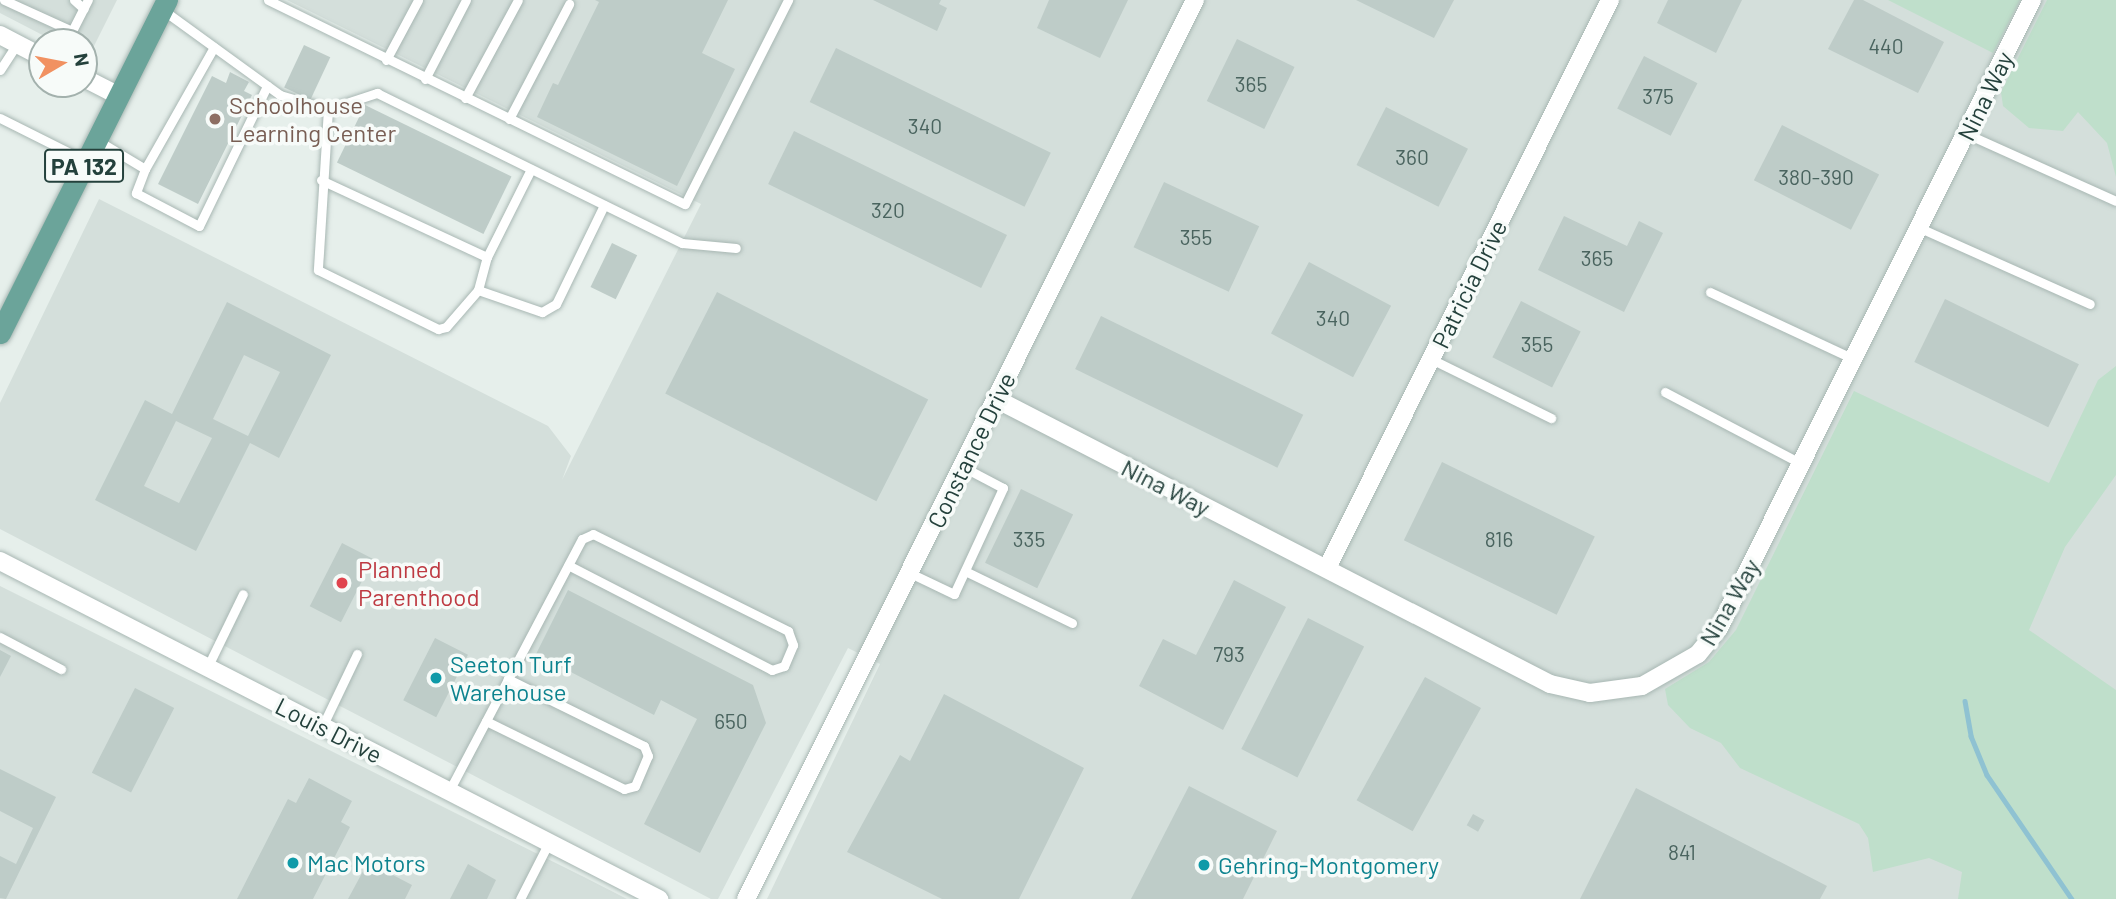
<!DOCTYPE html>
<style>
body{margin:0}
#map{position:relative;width:2116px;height:899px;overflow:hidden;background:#e6efeb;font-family:Barlow,sans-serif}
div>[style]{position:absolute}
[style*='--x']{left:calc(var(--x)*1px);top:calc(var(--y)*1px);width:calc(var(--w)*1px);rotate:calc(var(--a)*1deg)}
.built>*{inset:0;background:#d4dfdb}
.green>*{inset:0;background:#bfdfcb}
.stream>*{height:4.5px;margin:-2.25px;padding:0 2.25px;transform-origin:2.25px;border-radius:2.25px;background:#8fc2d2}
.building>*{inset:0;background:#beccc8;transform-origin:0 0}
.roads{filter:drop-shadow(0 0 2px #a8b7b3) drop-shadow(0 0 2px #a8b7b3)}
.service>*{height:9px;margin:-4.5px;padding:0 4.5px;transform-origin:4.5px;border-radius:4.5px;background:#fff}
.minor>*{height:18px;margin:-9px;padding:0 9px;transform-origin:9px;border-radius:9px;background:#fff}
.primary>*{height:21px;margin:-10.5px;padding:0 10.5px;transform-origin:10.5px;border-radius:10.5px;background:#6ba49a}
.dots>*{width:19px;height:19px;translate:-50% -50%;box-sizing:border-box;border:4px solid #f7fbf9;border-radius:50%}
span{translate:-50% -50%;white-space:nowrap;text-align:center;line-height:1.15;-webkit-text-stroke:7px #f7fbf9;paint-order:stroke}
.number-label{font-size:21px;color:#4a645f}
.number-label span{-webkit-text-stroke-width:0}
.shield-label span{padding:2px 5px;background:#f7fbf9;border:2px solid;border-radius:5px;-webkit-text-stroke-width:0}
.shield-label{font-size:23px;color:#24413c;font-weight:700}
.street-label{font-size:24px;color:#24413c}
.education-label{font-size:24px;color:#785e54}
.left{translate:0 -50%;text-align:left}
.health-label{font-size:24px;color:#be3a42}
.culture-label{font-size:24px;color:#0d838f}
.north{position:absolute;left:28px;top:28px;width:70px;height:70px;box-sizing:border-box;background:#f7fbf9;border:2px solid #a3b1ad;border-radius:50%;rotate:80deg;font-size:19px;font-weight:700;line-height:28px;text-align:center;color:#24413c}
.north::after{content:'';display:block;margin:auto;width:24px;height:32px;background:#f19161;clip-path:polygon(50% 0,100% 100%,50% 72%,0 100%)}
</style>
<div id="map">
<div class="built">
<i style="clip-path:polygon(0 0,117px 0,88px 58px,84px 42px,56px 42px,0 13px)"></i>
<i style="clip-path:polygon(287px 0,2116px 0,2116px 899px,767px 899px,880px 664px,848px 648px,718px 899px,711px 899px,0 529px,0 403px,99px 199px,548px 426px,571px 456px,562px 480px,701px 204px)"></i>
<i style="clip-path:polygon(0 586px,586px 878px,627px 899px,0 899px)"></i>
</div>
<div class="green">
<i style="clip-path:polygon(1888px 0,2020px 0,1993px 53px)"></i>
<i style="clip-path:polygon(2047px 0,2116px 0,2116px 177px,2107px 143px,2078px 112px,2063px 131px,2029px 128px,2003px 106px,2001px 92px)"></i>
<i style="clip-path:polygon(2116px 366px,2116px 475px,2065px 547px,2029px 630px,2116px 690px,2116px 899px,1958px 899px,1962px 872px,1929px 858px,1873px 872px,1868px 838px,1859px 824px,1740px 768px,1721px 743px,1690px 728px,1668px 705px,1665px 689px,1709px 662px,1736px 630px,1854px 391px,2049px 483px,2098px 380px)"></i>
</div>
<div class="stream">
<i style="--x:1965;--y:701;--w:36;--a:80"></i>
<i style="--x:1971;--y:736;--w:42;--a:67.7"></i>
<i style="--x:1987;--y:775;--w:150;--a:55.6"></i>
</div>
<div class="building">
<i style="clip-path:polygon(595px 0,728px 0,702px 53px,735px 69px,677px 186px,537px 117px,553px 83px,558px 85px,599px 2px)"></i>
<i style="clip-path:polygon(873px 0,941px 0,939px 4px,947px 8px,937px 31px)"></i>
<i style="clip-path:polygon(1049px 0,1128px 0,1100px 58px,1037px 28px)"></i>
<i style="clip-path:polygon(1356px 0,1454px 0,1434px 38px)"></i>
<i style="clip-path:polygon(1668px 0,1742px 0,1716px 53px,1657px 23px)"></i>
<i style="clip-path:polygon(1854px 0,1863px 0,1944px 42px,1918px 93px,1828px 49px)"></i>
<i style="left:1237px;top:39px;width:64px;height:69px;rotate:26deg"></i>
<i style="left:304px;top:45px;width:29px;height:47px;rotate:25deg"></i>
<i style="left:836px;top:48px;width:239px;height:60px;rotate:26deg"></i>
<i style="left:1644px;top:56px;width:60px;height:59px;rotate:27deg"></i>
<i style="clip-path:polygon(230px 72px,249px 82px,244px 91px,252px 95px,198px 204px,158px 184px,212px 76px,226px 83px)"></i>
<i style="left:365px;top:105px;width:163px;height:64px;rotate:26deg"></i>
<i style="left:1386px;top:107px;width:92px;height:65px;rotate:27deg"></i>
<i style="left:1782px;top:125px;width:109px;height:62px;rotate:27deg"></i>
<i style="left:794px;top:131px;width:237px;height:59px;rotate:26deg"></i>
<i style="left:1164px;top:182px;width:105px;height:72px;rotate:25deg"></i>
<i style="clip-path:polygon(1564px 216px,1627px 246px,1639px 221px,1663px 233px,1624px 312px,1538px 270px)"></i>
<i style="left:612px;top:243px;width:28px;height:49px;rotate:26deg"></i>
<i style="left:1309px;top:262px;width:93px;height:81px;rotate:28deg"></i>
<i style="left:717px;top:292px;width:237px;height:114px;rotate:27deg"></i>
<i style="left:1945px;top:299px;width:149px;height:70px;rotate:26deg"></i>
<i style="left:1521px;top:301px;width:67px;height:63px;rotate:27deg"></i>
<i style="clip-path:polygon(evenodd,227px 302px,331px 355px,279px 458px,250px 443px,196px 551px,95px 500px,145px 400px,172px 414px,227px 302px,244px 355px,280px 372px,248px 436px,213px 419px,244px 355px,227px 302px,176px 421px,212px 438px,179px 503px,144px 486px,176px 421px)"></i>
<i style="left:1101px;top:316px;width:225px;height:59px;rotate:26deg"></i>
<i style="left:1442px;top:462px;width:170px;height:87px;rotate:26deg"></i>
<i style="left:1021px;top:489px;width:58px;height:82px;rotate:26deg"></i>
<i style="left:342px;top:543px;width:35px;height:71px;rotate:27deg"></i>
<i style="clip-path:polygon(1234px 580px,1286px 607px,1223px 730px,1139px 686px,1163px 639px,1196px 655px)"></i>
<i style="clip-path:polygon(568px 590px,753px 685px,766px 723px,700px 853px,644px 824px,697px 719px,661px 700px,654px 715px,536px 654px)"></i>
<i style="left:1308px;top:618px;width:63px;height:147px;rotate:27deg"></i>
<i style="left:435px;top:638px;width:37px;height:70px;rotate:27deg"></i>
<i style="clip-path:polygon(0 650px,11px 656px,0 677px)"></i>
<i style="left:1425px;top:677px;width:64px;height:141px;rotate:29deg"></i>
<i style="left:135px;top:688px;width:44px;height:95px;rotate:27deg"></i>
<i style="clip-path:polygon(944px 694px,1084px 768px,1019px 899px,942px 899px,847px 852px,900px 755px,910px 761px)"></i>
<i style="clip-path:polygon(0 769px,56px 797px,6px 899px,0 898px,0 856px,16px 864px,33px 828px,0 811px)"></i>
<i style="clip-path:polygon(309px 778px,352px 801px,341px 822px,350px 827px,313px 899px,237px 899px,288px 799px,296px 803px)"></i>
<i style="clip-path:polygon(1189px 786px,1277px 831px,1243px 899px,1131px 899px)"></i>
<i style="clip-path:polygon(1636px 788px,1827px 886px,1820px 899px,1580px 899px)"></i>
<i style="left:1473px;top:814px;width:13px;height:13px;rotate:29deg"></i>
<i style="clip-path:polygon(368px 862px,412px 885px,405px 899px,348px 899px)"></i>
<i style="clip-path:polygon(468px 864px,496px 880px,487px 899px,450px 899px)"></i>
</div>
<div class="roads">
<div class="service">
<i style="--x:4;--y:0;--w:75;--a:24.5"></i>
<i style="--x:72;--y:31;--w:35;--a:-63"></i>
<i style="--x:74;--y:0;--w:13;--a:42"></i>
<i style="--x:268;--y:0;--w:464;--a:26.1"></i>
<i style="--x:685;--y:204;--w:229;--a:-63.2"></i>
<i style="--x:163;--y:10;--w:145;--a:36"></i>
<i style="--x:280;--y:95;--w:50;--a:16.3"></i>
<i style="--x:328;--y:109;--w:52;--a:-18.1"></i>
<i style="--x:377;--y:93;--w:340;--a:26.2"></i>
<i style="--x:682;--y:243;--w:54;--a:5.3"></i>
<i style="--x:386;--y:60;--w:68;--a:-61.9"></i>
<i style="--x:0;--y:70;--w:31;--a:-57"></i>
<i style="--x:425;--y:79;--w:89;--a:-62.6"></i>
<i style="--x:465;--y:98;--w:111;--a:-61.6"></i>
<i style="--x:328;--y:109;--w:161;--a:93.6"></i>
<i style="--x:318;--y:270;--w:134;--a:26.2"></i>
<i style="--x:438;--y:329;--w:8;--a:-14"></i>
<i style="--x:446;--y:327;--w:49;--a:-49.1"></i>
<i style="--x:478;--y:290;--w:68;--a:19"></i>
<i style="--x:542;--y:312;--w:16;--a:-30"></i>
<i style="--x:556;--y:304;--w:110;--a:-64.1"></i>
<i style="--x:0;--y:118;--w:96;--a:26.6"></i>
<i style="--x:509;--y:119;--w:130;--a:-62.4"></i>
<i style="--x:1967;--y:134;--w:163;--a:24.2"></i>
<i style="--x:97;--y:140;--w:56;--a:31.1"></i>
<i style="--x:145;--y:169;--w:26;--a:111"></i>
<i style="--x:136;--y:193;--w:71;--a:27.6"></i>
<i style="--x:199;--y:226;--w:156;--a:-64.1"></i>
<i style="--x:145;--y:169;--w:140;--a:-60.5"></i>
<i style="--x:321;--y:180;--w:183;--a:24.9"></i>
<i style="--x:1920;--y:228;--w:186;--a:24.1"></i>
<i style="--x:478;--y:290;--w:34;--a:-75"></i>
<i style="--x:487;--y:257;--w:98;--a:-63.4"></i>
<i style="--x:1710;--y:292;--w:159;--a:25"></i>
<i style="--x:1431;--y:359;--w:134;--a:26.2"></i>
<i style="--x:1665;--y:392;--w:155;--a:27.7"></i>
<i style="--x:965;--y:571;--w:119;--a:25.9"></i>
<i style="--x:910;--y:573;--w:49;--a:25.5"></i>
<i style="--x:954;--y:594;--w:117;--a:-65.2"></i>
<i style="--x:1003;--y:488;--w:45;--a:-152.3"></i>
<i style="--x:0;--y:637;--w:69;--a:27.7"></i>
<i style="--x:207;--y:668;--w:82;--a:-64.1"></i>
<i style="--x:486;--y:721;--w:154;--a:26.2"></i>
<i style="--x:624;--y:789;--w:11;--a:-15"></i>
<i style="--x:635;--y:786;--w:33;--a:-67"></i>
<i style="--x:648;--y:756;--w:11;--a:-112"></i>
<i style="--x:644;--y:746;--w:152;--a:-153.8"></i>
<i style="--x:322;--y:727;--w:81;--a:-64.4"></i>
<i style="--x:449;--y:791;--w:285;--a:-62.2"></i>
<i style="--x:582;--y:539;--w:12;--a:-24"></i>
<i style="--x:593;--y:534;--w:218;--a:26.4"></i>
<i style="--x:788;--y:631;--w:15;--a:70"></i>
<i style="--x:793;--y:645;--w:23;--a:113"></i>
<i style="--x:784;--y:666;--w:13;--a:162"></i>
<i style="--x:772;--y:670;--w:229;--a:-152.8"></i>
<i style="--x:520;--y:899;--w:64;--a:-63"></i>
</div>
<div class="minor">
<i style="--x:0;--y:35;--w:47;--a:27.6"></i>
<i style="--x:84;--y:78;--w:39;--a:27"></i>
<i style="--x:996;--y:399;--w:623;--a:27.22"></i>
<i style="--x:1550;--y:684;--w:41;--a:12.7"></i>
<i style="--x:1590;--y:693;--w:52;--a:-7.7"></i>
<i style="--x:1642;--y:686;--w:64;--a:-29.7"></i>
<i style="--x:1698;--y:654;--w:33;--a:-51"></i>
<i style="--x:1719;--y:628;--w:702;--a:-63.51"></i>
<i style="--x:0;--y:561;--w:741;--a:27.15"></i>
<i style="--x:1327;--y:568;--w:635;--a:-63.52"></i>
<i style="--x:746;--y:899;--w:1005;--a:-63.46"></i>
</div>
<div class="primary">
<i style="--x:0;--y:333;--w:373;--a:-63.4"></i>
</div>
</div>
<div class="dots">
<i style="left:215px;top:119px;background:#8d6e63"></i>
<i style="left:342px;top:583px;background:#e0444e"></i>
<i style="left:436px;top:678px;background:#0f9aa8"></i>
<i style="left:293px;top:863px;background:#0f9aa8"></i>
<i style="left:1204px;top:865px;background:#0f9aa8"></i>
</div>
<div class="number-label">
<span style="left:1886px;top:46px">440</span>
<span style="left:1251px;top:84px">365</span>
<span style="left:1658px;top:96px">375</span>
<span style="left:925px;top:126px">340</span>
<span style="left:1412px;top:157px">360</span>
<span style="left:1816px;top:177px">380-390</span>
<span style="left:888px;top:210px">320</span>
<span style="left:1196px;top:237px">355</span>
<span style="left:1597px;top:258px">365</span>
<span style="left:1333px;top:318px">340</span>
<span style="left:1537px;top:344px">355</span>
<span style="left:1029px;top:539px">335</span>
<span style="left:1499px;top:539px">816</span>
<span style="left:1229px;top:654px">793</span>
<span style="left:731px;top:721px">650</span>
<span style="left:1682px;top:852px">841</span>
</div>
<div class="shield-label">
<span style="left:84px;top:166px">PA 132</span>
</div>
<div class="street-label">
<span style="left:1985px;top:96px;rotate:-64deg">Nina Way</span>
<span style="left:1469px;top:284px;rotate:-64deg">Patricia Drive</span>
<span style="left:971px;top:450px;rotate:-64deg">Constance Drive</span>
<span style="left:1166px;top:487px;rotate:27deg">Nina Way</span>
<span style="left:1729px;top:602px;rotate:-60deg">Nina Way</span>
<span style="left:329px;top:730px;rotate:27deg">Louis Drive</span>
</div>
<div class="education-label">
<span class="left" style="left:229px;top:119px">Schoolhouse<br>Learning Center</span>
</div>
<div class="health-label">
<span class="left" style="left:358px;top:583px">Planned<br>Parenthood</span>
</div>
<div class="culture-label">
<span class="left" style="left:450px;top:678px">Seeton Turf<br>Warehouse</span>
<span class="left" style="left:307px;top:863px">Mac Motors</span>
<span class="left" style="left:1218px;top:865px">Gehring-Montgomery</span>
</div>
<div class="north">N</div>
</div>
